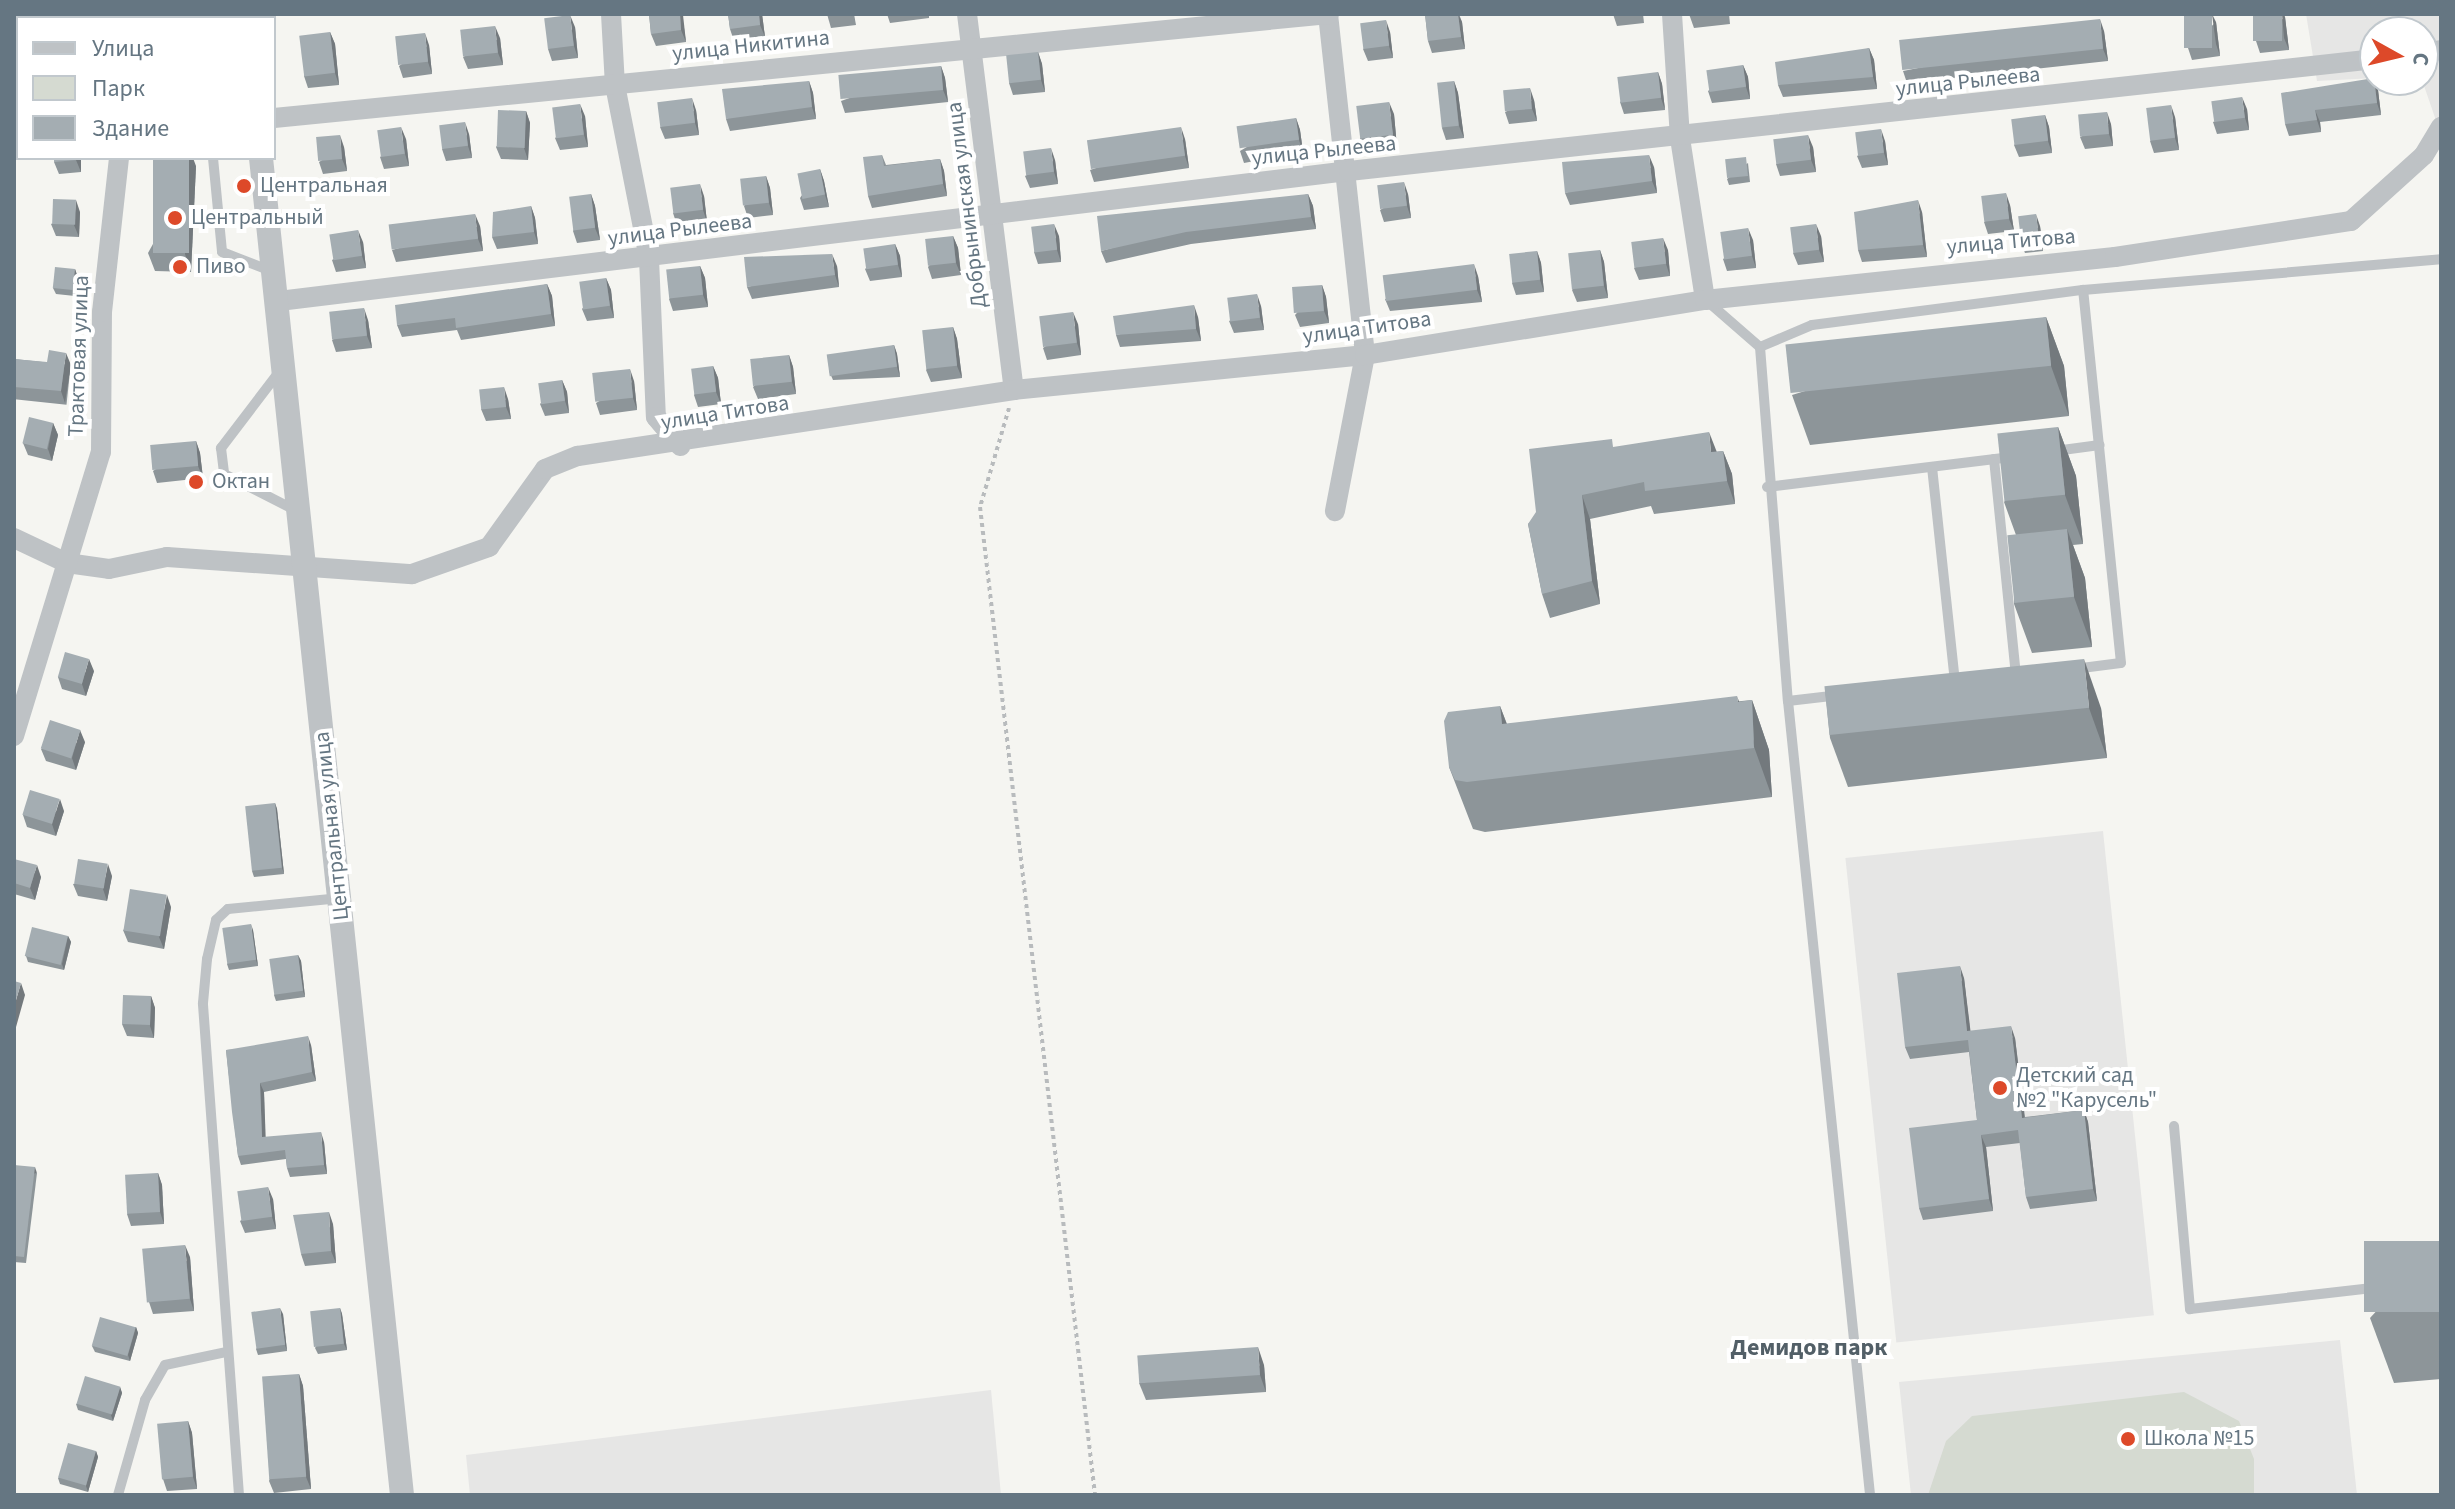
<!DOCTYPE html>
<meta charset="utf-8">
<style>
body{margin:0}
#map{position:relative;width:2455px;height:1509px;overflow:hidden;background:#f5f5f1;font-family:"Source Sans 3",sans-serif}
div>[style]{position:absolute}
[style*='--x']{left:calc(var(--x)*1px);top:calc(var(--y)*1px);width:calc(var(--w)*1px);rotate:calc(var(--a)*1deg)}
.built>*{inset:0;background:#e6e6e5;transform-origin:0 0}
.green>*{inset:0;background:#d5dad1}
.path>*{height:4px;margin-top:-2px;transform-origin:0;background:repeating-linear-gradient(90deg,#b8bbbd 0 4px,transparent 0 8px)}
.service>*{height:10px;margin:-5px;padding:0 5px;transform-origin:5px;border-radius:5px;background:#bec2c5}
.minor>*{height:20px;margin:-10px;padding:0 10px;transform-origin:10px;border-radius:10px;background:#bec2c5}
.tertiary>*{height:24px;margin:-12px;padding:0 12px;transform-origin:12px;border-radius:12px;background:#bec2c5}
.wall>*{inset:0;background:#8d9599;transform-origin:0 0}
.shaded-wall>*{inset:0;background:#73797d;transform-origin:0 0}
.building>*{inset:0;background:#a4adb2;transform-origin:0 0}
.dots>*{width:22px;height:22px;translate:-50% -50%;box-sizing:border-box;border:4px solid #fff;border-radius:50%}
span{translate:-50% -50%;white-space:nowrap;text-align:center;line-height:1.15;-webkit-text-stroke:8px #fff;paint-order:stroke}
.street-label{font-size:22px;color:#657682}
.poi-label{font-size:22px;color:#657682}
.left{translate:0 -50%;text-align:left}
.neighbourhood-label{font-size:24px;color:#525f67;font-weight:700}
.frame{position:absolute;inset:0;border:16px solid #657682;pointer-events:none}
.legend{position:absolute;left:16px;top:16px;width:260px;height:144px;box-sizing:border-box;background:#fff;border:2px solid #c1c8cd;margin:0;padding:10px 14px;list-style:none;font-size:24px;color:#657682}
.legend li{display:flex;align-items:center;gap:16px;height:40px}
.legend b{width:40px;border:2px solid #c1c8cd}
.north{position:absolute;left:2359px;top:16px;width:80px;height:80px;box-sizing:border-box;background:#fff;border:2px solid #c1c8cd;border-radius:50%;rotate:98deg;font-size:22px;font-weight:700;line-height:32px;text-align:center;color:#657682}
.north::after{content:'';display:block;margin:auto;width:28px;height:36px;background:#dd4929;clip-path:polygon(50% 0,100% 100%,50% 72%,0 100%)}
</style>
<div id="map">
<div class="built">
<i style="clip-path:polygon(2306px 14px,2441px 14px,2441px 135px,2422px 80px,2423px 32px,2375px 32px,2375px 78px,2317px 81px)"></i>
<i style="left:2103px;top:831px;width:487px;height:259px;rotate:84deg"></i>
<i style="clip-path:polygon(2340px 1340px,2357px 1495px,1911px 1495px,1899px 1382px)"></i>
<i style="clip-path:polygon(991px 1390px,1001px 1495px,470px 1495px,466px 1455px)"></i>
</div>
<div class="green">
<i style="clip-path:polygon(2184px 1392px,2239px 1421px,2254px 1459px,2254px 1495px,1928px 1495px,1946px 1441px,1972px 1416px)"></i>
</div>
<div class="path">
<i style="--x:1009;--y:408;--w:103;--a:106.3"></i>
<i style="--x:980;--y:507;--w:995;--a:83.36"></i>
</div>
<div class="service">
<i style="--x:213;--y:158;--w:94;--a:84.5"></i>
<i style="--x:222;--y:252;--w:53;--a:21.2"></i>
<i style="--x:1707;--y:301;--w:70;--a:41"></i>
<i style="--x:1760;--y:347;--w:355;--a:85.5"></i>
<i style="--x:1788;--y:701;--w:798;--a:84.1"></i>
<i style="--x:1760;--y:347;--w:56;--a:-22.9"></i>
<i style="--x:1812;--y:325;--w:273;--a:-7.4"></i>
<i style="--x:2083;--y:290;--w:359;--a:-4.9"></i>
<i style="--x:279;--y:372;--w:96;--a:127.3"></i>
<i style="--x:221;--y:448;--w:26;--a:83"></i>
<i style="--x:224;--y:474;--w:82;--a:26.9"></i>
<i style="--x:2055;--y:451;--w:45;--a:-7.6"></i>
<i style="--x:1994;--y:459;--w:217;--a:84.2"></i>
<i style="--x:1932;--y:467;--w:216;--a:83.9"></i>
<i style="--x:1767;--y:487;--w:246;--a:-7"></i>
<i style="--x:2074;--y:669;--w:47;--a:-7.3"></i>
<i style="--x:2121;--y:663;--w:375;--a:-95.8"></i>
<i style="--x:1788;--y:701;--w:52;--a:-6.6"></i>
<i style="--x:2174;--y:1126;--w:184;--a:85"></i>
<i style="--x:2190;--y:1309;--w:190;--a:-6.6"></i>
<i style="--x:118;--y:1495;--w:99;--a:-74.1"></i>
<i style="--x:145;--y:1400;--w:40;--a:-60.3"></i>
<i style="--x:165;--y:1365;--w:62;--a:-12"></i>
<i style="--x:239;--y:1495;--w:493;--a:-94.2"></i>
<i style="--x:203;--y:1003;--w:44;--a:-84.8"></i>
<i style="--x:207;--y:959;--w:40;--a:-77"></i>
<i style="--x:216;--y:920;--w:16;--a:-43"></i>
<i style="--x:228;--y:909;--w:113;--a:-5.6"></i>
</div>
<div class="minor">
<i style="--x:611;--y:14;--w:71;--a:86.8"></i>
<i style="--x:615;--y:85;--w:177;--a:78.9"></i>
<i style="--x:649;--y:259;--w:158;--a:87.5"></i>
<i style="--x:656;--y:417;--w:38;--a:50"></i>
<i style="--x:967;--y:14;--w:379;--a:82.9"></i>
<i style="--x:1328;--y:14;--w:343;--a:83.8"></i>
<i style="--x:1365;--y:355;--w:159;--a:100.9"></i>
<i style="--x:1672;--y:14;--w:124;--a:86.3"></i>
<i style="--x:1680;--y:138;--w:164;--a:81.2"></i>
<i style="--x:2423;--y:53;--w:18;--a:-9"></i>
<i style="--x:274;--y:118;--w:1060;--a:-5.63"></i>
<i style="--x:279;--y:301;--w:1078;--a:-6.93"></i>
<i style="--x:1349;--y:171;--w:1032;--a:-6.23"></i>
<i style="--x:14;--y:538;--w:59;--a:25.3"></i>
<i style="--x:67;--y:563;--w:42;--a:8.1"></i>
<i style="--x:109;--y:569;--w:59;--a:-11.7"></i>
<i style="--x:167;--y:557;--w:246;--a:4"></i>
<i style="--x:412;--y:574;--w:82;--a:-19.3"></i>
<i style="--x:489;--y:547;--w:96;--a:-54.3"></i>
<i style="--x:545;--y:469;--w:35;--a:-22"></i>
<i style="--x:578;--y:456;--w:441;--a:-8.6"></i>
<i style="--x:1014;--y:390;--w:353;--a:-5.7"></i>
<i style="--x:1365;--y:355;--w:344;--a:-9.2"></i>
<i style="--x:1705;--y:300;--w:412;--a:-6"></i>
<i style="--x:2115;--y:257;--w:239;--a:-8.7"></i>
<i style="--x:2351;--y:221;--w:98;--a:-42.1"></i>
<i style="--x:2424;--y:155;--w:33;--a:-59"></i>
<i style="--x:14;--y:736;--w:297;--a:-73"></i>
<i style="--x:101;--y:452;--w:140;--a:-89.6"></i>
<i style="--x:102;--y:312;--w:155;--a:-83.7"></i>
</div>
<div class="tertiary">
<i style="--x:230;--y:14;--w:4;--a:76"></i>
<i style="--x:261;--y:158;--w:1344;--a:83.98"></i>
</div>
<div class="wall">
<i style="clip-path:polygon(14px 14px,62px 14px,63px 18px,18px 18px,18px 52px,14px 41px)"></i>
<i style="clip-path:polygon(649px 14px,682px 14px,686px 42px,656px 46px,651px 34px)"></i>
<i style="clip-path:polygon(728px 14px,762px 14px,765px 37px,734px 41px,730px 29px)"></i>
<i style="clip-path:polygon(827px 14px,854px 14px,856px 25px,831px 28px)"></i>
<i style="clip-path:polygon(887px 14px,929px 14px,929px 18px,890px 23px)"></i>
<i style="clip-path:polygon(1425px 14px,1459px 14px,1462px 22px,1465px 49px,1432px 53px,1428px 41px)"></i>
<i style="clip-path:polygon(1613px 14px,1643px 14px,1644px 23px,1617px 26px)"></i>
<i style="clip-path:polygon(1689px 14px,1729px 14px,1730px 24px,1694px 28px)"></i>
<i style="clip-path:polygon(2285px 17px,2289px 50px,2260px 53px,2256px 41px)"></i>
<i style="clip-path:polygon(2216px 22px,2220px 56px,2192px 60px,2188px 48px)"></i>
<i style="clip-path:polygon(575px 27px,578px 58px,552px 61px,548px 49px)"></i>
<i style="clip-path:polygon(2104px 31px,2108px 61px,1907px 83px,1903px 71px)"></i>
<i style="clip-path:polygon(330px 32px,335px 44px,339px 85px,308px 88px,304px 76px)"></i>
<i style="clip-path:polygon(1390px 32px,1393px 58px,1368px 61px,1363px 49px)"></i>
<i style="clip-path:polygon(500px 38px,503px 65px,468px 69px,463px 57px)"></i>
<i style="clip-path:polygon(429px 45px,432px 74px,403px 78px,399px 66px)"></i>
<i style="clip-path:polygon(1869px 48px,1874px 60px,1877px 89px,1783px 97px,1778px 85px)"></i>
<i style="clip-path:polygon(1038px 52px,1042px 64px,1045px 92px,1013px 95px,1009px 83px)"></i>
<i style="clip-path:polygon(1743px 65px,1748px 77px,1750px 99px,1712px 103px,1708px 91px)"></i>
<i style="clip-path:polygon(941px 66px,945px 78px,948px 102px,845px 113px,841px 101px)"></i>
<i style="clip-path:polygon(1658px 72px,1662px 84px,1665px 110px,1624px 114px,1620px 102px)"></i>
<i style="clip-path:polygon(2374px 78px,2378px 90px,2381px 115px,2320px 122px,2321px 132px,2289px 136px,2285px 124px)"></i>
<i style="clip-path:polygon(809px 81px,813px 93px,816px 119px,730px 131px,726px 119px)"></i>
<i style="clip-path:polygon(1454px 81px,1458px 93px,1464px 138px,1446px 140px,1442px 128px)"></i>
<i style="clip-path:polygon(1534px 100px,1537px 121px,1509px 124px,1505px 112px)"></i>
<i style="clip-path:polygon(2247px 109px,2249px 130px,2217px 134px,2213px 122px)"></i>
<i style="clip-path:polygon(696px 110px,699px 135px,665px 139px,660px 127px)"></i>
<i style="clip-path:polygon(526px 111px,530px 123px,528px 160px,501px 159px,496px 147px)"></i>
<i style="clip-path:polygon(1394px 114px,1397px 147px,1365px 150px,1360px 138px)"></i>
<i style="clip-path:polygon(2045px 115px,2049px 127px,2052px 153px,2019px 157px,2014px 145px)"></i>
<i style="clip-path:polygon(585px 116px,588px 147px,560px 150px,555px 138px)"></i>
<i style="clip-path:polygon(2175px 117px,2179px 150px,2154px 153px,2150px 141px)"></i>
<i style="clip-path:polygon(1296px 118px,1300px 130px,1303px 152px,1244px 163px,1240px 151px)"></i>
<i style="clip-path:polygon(2111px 124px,2113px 146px,2085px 149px,2080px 137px)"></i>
<i style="clip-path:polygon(469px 134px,472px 158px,446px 161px,442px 149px)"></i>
<i style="clip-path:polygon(406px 139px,409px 166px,384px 169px,380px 157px)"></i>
<i style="clip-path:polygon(1185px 139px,1189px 168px,1094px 182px,1090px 170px)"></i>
<i style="clip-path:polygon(1885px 141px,1888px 165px,1862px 168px,1857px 156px)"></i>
<i style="clip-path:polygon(344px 147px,347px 171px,323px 174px,319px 162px)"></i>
<i style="clip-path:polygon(1813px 147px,1816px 172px,1780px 176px,1776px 164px)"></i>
<i style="clip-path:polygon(882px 155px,886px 165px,940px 159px,944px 171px,947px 196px,872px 208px,868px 196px)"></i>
<i style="clip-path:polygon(54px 158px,81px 158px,81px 172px,59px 174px,54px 162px)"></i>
<i style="clip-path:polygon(1055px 160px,1058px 184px,1030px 188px,1025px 176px)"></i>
<i style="clip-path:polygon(1748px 163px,1750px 182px,1729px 185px,1727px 179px)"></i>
<i style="clip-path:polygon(196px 166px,191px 272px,155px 271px,148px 253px)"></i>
<i style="clip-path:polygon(1654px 167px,1657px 193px,1570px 205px,1565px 193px)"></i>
<i style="clip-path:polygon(820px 169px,824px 181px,829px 207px,804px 210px,800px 198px)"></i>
<i style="clip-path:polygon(766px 176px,770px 188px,773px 215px,748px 218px,744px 206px)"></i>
<i style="clip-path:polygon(591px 194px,595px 206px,600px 240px,577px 243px,573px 231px)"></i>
<i style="clip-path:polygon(1308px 194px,1313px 206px,1316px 229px,1191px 244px,1106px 263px,1101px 251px)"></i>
<i style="clip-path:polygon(1408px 194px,1411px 218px,1384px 222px,1380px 210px)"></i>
<i style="clip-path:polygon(704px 196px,707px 222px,677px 225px,673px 213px)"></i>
<i style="clip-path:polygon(2010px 205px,2014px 231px,1988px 234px,1984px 222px)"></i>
<i style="clip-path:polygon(531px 206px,535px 218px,538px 244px,497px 249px,492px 237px)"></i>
<i style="clip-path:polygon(80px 212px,79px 237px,56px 236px,51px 224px)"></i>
<i style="clip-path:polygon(1922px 212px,1927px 257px,1862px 262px,1858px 250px)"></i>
<i style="clip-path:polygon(480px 226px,483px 251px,396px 262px,392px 250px)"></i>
<i style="clip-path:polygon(2040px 226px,2043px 251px,2025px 253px,2020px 241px)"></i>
<i style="clip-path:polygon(953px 236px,958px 248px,961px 275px,932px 279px,928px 267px)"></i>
<i style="clip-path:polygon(1059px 236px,1061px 262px,1038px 264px,1034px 252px)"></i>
<i style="clip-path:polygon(1821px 236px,1824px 262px,1798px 265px,1793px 253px)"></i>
<i style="clip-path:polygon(1753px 240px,1756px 268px,1727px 271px,1723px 259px)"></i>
<i style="clip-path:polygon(363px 242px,366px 268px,336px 272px,332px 260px)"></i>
<i style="clip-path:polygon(895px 244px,900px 256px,902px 277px,870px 281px,865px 269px)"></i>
<i style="clip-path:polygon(1600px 250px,1604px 262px,1608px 298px,1577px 302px,1572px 290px)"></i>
<i style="clip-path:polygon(1668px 250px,1670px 276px,1639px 280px,1634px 268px)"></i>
<i style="clip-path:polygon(1537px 251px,1541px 263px,1544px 292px,1516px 295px,1512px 283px)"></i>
<i style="clip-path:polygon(700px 266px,705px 278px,708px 307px,673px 311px,669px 299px)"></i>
<i style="clip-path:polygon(837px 266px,839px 287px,752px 299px,747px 287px)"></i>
<i style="clip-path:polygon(75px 269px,77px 275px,75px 296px,56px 294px,53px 288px)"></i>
<i style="clip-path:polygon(1478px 276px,1482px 302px,1390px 311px,1385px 299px)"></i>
<i style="clip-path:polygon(606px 278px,611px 290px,614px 318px,587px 321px,582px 309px)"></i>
<i style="clip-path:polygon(547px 284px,552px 296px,555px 326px,461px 340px,457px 330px,402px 337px,397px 325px)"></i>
<i style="clip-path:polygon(1322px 285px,1326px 297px,1329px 323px,1300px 327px,1295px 315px)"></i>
<i style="clip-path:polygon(1261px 306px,1264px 330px,1234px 333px,1229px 321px)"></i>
<i style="clip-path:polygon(1198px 317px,1201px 341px,1120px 347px,1116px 335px)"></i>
<i style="clip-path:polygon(2046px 317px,2064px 366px,2069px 416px,1810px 445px,1792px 395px)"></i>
<i style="clip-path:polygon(368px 320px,372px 348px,336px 352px,332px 340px)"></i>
<i style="clip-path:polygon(1078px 324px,1081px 355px,1047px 360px,1043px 348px)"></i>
<i style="clip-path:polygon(953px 327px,957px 339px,962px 378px,931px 382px,926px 370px)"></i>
<i style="clip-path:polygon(894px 345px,897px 354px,900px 377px,833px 380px,829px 371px)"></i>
<i style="clip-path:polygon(789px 355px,793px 367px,796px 394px,758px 399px,753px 387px)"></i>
<i style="left:14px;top:359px;width:57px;height:40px;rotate:6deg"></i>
<i style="clip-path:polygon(713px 366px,718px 378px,721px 404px,698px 407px,694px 395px)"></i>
<i style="clip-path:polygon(562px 380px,567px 392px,569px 413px,545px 416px,540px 404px)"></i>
<i style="clip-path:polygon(634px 381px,637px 410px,600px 415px,596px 403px)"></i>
<i style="clip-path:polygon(508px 399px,511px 419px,486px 421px,481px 409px)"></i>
<i style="clip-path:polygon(53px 423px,58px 435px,52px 461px,28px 455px,23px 443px)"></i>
<i style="clip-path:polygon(2058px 427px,2076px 476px,2083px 544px,2073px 545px,2085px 578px,2092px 647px,2032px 653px,2014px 604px,2016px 535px,2004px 502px)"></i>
<i style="clip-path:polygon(196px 441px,200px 453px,203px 478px,157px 483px,153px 471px)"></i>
<i style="clip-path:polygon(1615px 447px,1716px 452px,1723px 451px,1732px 474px,1735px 504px,1654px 514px,1651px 506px,1590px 519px,1600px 604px,1550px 618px,1542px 594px,1528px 524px)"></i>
<i style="clip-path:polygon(94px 671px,86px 696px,62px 689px,58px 677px)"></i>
<i style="clip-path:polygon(1825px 688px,2101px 708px,2107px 758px,1848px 787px,1830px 738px)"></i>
<i style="clip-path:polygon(1752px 700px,1769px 750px,1772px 797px,1485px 832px,1473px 829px,1449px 767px,1500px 706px,1507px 724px)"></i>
<i style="clip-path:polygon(85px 742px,76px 770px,46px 761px,41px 749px)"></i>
<i style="clip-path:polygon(275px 803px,277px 809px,284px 874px,254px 877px,252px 871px)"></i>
<i style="clip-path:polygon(64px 811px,56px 836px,27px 827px,23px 815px)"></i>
<i style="clip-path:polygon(14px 859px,41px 877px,35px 900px,14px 894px)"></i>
<i style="clip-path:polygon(112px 876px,107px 901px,78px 896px,73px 884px)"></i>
<i style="clip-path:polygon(171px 907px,164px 949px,128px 942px,123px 930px)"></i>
<i style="clip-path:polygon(253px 930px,258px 966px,229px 970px,227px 964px)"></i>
<i style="clip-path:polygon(68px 936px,71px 942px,64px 970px,28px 962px,26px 956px)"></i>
<i style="clip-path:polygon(298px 955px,301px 961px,305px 997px,276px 1001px,274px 995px)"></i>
<i style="clip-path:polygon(1964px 978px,1970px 1031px,2015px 1038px,2025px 1117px,2084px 1110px,2088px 1122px,2097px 1201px,2030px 1209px,2026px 1197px,2020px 1143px,1986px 1147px,1993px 1211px,1923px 1220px,1919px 1208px,1977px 1120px,1969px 1052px,1910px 1059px,1905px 1047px)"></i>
<i style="clip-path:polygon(151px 996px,155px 1008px,154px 1038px,127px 1036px,122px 1024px)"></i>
<i style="clip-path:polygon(311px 1045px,316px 1081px,264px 1092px,265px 1137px,324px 1142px,327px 1174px,290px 1177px,287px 1168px,286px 1159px,241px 1165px,238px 1156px,226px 1050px)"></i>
<i style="clip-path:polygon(14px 1165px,37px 1173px,26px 1263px,14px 1262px)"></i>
<i style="clip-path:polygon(158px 1173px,162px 1185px,164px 1224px,131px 1226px,127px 1214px)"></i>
<i style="clip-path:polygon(273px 1199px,276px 1229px,245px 1233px,240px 1221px)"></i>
<i style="clip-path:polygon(333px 1224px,336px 1263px,305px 1266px,301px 1254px)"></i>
<i style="clip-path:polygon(2441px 1241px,2441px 1379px,2394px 1383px,2370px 1318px)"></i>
<i style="clip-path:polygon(190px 1257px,194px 1311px,153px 1314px,149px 1302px)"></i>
<i style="clip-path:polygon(340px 1308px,342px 1314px,347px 1350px,318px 1354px,315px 1348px)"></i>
<i style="clip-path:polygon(283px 1314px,287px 1351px,258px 1355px,256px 1349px)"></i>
<i style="clip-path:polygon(136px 1327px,138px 1333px,130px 1361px,95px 1352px,92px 1346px)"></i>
<i style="clip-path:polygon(1264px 1365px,1266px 1392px,1146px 1400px,1139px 1383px)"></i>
<i style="clip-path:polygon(299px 1374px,303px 1386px,311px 1489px,274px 1493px,269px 1481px)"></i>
<i style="clip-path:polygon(120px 1387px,122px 1393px,113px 1421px,78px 1410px,76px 1404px)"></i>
<i style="clip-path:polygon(188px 1421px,192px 1433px,197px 1489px,167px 1491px,163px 1479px)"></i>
<i style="clip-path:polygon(96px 1451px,98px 1457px,88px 1492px,60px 1484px,58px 1478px)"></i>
</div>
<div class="shaded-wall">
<i style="clip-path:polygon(680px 14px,683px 15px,686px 42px,681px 30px)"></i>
<i style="clip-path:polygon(759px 14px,762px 14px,765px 37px,760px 25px)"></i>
<i style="clip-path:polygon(1458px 14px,1462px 22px,1465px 49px,1461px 37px)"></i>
<i style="clip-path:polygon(2212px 14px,2216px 22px,2220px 56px,2216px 44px)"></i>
<i style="clip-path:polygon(2282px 14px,2284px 14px,2285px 17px,2289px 50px,2284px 38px)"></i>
<i style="clip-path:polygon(570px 15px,575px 27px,578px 58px,574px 46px)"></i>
<i style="clip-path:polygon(2100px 19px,2104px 31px,2108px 61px,2103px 49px)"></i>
<i style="clip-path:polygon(1386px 20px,1390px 32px,1393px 58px,1389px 46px)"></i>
<i style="clip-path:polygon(495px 26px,500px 38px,503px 65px,498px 53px)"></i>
<i style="clip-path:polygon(330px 32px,335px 44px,339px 85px,335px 73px)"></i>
<i style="clip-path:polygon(425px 33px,429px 45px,432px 74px,428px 62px)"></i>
<i style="clip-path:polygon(1869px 48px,1874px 60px,1877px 89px,1873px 77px)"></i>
<i style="clip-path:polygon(1038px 52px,1042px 64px,1045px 92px,1041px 80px)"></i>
<i style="clip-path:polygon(1743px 65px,1748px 77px,1750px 99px,1746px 87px)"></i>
<i style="clip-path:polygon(941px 66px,945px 78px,948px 102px,943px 90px)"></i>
<i style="clip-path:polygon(1658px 72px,1662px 84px,1665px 110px,1661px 98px)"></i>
<i style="clip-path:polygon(2374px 78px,2378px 90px,2381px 115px,2377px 103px)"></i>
<i style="clip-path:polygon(809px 81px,813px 93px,816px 119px,812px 107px)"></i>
<i style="clip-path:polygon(1454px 81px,1458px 93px,1464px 138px,1459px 126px)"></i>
<i style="clip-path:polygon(1530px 88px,1534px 100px,1537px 121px,1532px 109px)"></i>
<i style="clip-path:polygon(2242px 97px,2247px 109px,2249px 130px,2245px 118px)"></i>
<i style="clip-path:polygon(692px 98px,696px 110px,699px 135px,695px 123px)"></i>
<i style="clip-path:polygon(1389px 102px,1394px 114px,1397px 147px,1393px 135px)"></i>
<i style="clip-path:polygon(580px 104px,585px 116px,588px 147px,584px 135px)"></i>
<i style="clip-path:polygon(2171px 105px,2175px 117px,2179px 150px,2175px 138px)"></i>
<i style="clip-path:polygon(2315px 110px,2320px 122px,2321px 132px,2317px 120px)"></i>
<i style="clip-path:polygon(526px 111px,530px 123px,528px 160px,524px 148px)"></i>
<i style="clip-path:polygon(2107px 112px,2111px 124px,2113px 146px,2109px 134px)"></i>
<i style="clip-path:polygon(2045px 115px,2049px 127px,2052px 153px,2048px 141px)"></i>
<i style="clip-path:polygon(1296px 118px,1300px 130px,1303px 152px,1299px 140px)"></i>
<i style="clip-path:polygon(465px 122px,469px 134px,472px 158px,468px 146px)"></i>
<i style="clip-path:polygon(401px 127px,406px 139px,409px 166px,405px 154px)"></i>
<i style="clip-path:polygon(1181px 127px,1185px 139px,1189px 168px,1185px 156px)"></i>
<i style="clip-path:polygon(1881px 129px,1885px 141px,1888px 165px,1884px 153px)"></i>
<i style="clip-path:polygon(340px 135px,344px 147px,347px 171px,342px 159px)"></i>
<i style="clip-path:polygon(1808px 135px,1813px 147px,1816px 172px,1811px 160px)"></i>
<i style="clip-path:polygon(1051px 148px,1055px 160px,1058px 184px,1054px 172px)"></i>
<i style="clip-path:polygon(1649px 155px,1654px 167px,1657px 193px,1652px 181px)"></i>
<i style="clip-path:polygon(76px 158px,81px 158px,81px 172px,76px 160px)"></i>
<i style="clip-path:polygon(189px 158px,193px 158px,196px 166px,191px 272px,185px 254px)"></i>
<i style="clip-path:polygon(940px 159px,944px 171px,947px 196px,943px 184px)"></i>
<i style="clip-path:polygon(820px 169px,824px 181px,829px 207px,825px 195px)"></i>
<i style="clip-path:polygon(766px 176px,770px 188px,773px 215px,769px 203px)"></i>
<i style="clip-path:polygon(1404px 182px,1408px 194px,1411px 218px,1407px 206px)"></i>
<i style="clip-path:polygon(700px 184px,704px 196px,707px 222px,703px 210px)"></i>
<i style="clip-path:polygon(2006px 193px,2010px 205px,2014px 231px,2009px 219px)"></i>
<i style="clip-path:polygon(591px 194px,595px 206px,600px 240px,595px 228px)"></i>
<i style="clip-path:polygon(1308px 194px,1313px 206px,1316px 229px,1311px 217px)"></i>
<i style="clip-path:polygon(76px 200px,80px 212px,79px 237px,74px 225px)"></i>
<i style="clip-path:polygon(1918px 200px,1922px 212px,1927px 257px,1923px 245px)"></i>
<i style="clip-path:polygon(531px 206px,535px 218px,538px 244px,534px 232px)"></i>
<i style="clip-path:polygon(475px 214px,480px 226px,483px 251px,478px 239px)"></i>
<i style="clip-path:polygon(2036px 214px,2040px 226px,2043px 251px,2039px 239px)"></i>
<i style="clip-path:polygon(1054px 224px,1059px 236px,1061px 262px,1057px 250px)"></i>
<i style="clip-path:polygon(1816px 224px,1821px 236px,1824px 262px,1819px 250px)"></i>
<i style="clip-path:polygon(1748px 228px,1753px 240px,1756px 268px,1752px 256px)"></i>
<i style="clip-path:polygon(358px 230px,363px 242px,366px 268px,362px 256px)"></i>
<i style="clip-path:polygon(953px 236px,958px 248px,961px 275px,956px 263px)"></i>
<i style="clip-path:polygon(1663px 238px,1668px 250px,1670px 276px,1666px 264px)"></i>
<i style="clip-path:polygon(895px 244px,900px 256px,902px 277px,898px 265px)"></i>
<i style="clip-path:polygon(1600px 250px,1604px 262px,1608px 298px,1604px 286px)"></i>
<i style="clip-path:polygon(1537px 251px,1541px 263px,1544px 292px,1540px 280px)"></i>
<i style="clip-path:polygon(832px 254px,837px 266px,839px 287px,835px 275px)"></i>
<i style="clip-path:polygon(1474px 264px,1478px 276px,1482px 302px,1477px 290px)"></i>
<i style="clip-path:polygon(700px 266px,705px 278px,708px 307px,703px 295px)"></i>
<i style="clip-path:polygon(75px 269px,77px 275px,75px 296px,73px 290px)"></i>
<i style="clip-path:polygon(606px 278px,611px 290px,614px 318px,610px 306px)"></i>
<i style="clip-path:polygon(547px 284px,552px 296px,555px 326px,551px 314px)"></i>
<i style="clip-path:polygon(1322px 285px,1326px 297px,1329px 323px,1324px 311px)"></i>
<i style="clip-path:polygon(1257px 294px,1261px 306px,1264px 330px,1260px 318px)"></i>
<i style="clip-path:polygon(1194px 305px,1198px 317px,1201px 341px,1196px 329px)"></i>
<i style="clip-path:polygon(364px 308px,368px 320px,372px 348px,367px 336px)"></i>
<i style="clip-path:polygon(1073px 312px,1078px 324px,1081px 355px,1077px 343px)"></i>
<i style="clip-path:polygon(2046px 317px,2064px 366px,2069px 416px,2051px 366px)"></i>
<i style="clip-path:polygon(953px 327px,957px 339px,962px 378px,957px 366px)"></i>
<i style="clip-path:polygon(894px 345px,897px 354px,900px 377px,897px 367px)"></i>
<i style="clip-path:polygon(66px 353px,71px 365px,65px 403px,61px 391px)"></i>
<i style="clip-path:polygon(789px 355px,793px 367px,796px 394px,792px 382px)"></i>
<i style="clip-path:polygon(713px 366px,718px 378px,721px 404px,716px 392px)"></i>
<i style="clip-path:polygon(630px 369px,634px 381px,637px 410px,633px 398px)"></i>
<i style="clip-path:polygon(562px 380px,567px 392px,569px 413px,565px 401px)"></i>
<i style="clip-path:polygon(504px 387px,508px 399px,511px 419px,506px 407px)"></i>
<i style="clip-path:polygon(53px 423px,58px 435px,52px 461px,48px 449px)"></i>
<i style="clip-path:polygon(2058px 427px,2076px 476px,2083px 544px,2065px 495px)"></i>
<i style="clip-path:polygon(1709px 432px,1718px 455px,1711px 452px)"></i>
<i style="clip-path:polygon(196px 441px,200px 453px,203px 478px,198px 466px)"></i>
<i style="clip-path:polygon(1723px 451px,1732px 474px,1735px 504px,1727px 481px)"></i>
<i style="clip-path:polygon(1582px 495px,1590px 519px,1600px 604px,1592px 581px)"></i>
<i style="clip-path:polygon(2067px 529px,2085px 578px,2092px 647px,2074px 597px)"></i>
<i style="clip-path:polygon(89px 659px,94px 671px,86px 696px,82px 684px)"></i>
<i style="clip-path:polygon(2084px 659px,2101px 708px,2107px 758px,2089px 708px)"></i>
<i style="clip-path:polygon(1737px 696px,1754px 742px,1752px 700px,1769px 750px,1772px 797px,1738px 702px)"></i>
<i style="clip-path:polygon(1500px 706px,1518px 755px,1502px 724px)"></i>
<i style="clip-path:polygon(80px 730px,85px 742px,76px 770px,72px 758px)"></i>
<i style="clip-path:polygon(60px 799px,64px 811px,56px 836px,52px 824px)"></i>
<i style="clip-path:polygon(275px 803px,277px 809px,284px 874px,282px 868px)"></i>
<i style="clip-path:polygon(108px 864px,112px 876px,107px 901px,103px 889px)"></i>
<i style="clip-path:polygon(37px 865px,41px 877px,35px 900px,30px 888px)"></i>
<i style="clip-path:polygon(167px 895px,171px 907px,164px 949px,159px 937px)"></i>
<i style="clip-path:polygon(251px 924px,253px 930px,258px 966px,256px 960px)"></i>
<i style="clip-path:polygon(68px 936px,71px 942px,64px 970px,62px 964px)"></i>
<i style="clip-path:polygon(298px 955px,301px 961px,305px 997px,303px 991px)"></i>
<i style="clip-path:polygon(1960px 966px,1964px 978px,1972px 1043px,1967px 1031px)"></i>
<i style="clip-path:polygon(21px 983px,25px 995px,16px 1027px,14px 1021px,14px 1007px)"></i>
<i style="clip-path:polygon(151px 996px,155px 1008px,154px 1038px,150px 1026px)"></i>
<i style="clip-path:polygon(2011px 1026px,2015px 1038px,2026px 1130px,2022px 1118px)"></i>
<i style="clip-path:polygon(308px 1036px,311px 1045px,316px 1081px,312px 1072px)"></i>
<i style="clip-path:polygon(260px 1083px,264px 1092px,266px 1146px,262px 1137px)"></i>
<i style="clip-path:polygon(2084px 1110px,2088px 1122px,2097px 1201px,2093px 1189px)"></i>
<i style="clip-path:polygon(321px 1132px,324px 1142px,327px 1174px,324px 1165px)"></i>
<i style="clip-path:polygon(1981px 1135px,1986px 1147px,1993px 1211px,1989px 1199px)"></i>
<i style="left:35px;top:1167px;width:6px;height:91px;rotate:72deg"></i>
<i style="clip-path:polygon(158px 1173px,162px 1185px,164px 1224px,160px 1212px)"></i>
<i style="clip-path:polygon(268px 1187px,273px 1199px,276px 1229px,272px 1217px)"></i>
<i style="clip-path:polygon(329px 1212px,333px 1224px,336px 1263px,331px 1251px)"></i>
<i style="clip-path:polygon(185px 1245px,190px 1257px,194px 1311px,190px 1299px)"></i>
<i style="clip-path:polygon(280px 1308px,283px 1314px,287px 1351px,285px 1345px)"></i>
<i style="clip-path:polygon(340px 1308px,342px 1314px,347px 1350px,344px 1344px)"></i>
<i style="clip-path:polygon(136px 1327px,138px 1333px,130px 1361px,128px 1355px)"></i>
<i style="clip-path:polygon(1258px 1347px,1264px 1365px,1266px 1392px,1260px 1375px)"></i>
<i style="clip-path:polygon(299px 1374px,303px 1386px,311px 1489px,306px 1477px)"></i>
<i style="clip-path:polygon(120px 1387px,122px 1393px,113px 1421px,111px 1415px)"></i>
<i style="clip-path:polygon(188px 1421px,192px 1433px,197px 1489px,193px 1477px)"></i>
<i style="clip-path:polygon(96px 1451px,98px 1457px,88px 1492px,86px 1486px)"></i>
</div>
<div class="building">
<i style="clip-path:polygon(14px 14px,57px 14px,58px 18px,18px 18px,18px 39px,14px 40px)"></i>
<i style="clip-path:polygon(649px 14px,680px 14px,681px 30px,651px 34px)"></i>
<i style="clip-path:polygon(728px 14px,759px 14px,760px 25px,730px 29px)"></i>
<i style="clip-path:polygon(827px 14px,847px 14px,827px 16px)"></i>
<i style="clip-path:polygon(1425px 14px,1458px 14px,1461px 37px,1428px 41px)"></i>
<i style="clip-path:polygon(1689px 14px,1710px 14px,1690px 16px)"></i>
<i style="left:2184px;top:14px;width:28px;height:34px"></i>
<i style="left:2253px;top:14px;width:29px;height:27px"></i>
<i style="left:570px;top:15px;width:31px;height:26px;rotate:83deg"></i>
<i style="left:2100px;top:19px;width:30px;height:202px;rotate:84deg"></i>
<i style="left:1386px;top:20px;width:26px;height:26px;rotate:83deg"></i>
<i style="left:495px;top:26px;width:27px;height:35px;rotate:84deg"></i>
<i style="left:330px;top:32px;width:41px;height:31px;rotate:83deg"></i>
<i style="left:425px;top:33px;width:29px;height:30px;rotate:84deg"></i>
<i style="clip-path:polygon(1869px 48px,1873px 77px,1778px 85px,1775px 62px)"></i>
<i style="left:1038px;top:52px;width:28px;height:32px;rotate:84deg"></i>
<i style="left:1743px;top:65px;width:22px;height:37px;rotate:82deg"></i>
<i style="left:941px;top:66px;width:24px;height:103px;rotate:85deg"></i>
<i style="left:1658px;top:72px;width:26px;height:41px;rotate:83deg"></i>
<i style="clip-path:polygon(2374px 78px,2377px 103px,2315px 110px,2317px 120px,2285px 124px,2281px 93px)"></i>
<i style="clip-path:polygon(809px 81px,812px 107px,726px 119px,722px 89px)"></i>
<i style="left:1454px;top:81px;width:45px;height:17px;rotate:84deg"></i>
<i style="left:1530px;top:88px;width:21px;height:27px;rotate:85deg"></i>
<i style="left:2242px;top:97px;width:21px;height:31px;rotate:82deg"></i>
<i style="left:692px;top:98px;width:25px;height:35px;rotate:83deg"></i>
<i style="left:1389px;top:102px;width:33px;height:33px;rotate:83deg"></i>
<i style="left:580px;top:104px;width:31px;height:28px;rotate:83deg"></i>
<i style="left:2171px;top:105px;width:33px;height:25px;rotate:83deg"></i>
<i style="left:498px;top:110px;width:28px;height:37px;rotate:2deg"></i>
<i style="left:2107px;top:112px;width:22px;height:29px;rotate:85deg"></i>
<i style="left:2045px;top:115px;width:26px;height:34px;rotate:83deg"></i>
<i style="left:1296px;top:118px;width:22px;height:60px;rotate:82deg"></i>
<i style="left:465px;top:122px;width:24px;height:26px;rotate:83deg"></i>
<i style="left:401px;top:127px;width:27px;height:24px;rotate:82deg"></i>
<i style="left:1181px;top:127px;width:29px;height:95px;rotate:82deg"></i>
<i style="left:1881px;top:129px;width:24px;height:26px;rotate:83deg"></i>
<i style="left:340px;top:135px;width:24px;height:24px;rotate:85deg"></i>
<i style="left:1808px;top:135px;width:25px;height:35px;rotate:83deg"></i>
<i style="left:1051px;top:148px;width:24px;height:28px;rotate:83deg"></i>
<i style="clip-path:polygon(882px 155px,884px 166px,940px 159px,943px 184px,868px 196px,863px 157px)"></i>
<i style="clip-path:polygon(1649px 155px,1652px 181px,1565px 193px,1562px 162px)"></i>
<i style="left:1746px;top:157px;width:19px;height:21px;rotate:84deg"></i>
<i style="clip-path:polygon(54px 158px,76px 158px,76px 160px,54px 162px)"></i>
<i style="left:153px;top:158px;width:36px;height:95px"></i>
<i style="left:820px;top:169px;width:26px;height:23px;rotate:79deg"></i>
<i style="left:766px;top:176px;width:27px;height:26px;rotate:84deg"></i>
<i style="left:1404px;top:182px;width:24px;height:27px;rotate:83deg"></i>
<i style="left:700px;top:184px;width:26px;height:30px;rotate:83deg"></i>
<i style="left:2006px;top:193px;width:26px;height:25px;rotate:83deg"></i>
<i style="left:591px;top:194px;width:34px;height:22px;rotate:83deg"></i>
<i style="clip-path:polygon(1308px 194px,1311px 217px,1186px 232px,1101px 251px,1097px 216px)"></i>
<i style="left:53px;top:199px;width:23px;height:25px;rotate:2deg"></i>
<i style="clip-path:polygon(1918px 200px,1923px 245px,1858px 250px,1854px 212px)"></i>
<i style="clip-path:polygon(531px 206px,534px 232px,492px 237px,493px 212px)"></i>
<i style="left:475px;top:214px;width:25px;height:87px;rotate:83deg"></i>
<i style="left:2036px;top:214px;width:25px;height:18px;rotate:83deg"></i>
<i style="left:1054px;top:224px;width:26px;height:23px;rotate:83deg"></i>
<i style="left:1816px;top:224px;width:26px;height:26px;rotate:83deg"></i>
<i style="left:1748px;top:228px;width:28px;height:28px;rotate:82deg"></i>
<i style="left:358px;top:230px;width:26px;height:29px;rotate:81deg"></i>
<i style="left:953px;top:236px;width:27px;height:28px;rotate:84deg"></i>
<i style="left:1663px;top:238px;width:26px;height:32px;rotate:83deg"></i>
<i style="left:895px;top:244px;width:21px;height:32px;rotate:82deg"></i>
<i style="left:1600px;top:250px;width:36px;height:32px;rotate:84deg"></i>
<i style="left:1537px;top:251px;width:29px;height:28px;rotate:84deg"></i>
<i style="clip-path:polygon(832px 254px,835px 275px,747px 287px,744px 257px)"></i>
<i style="left:1474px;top:264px;width:26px;height:92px;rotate:83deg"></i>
<i style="left:700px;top:266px;width:29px;height:34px;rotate:84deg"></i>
<i style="left:55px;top:267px;width:20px;height:21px;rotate:6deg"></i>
<i style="left:606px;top:278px;width:28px;height:27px;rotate:82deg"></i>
<i style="clip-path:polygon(547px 284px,551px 314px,456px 328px,455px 318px,397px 325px,395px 305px)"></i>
<i style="left:1322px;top:285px;width:26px;height:30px;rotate:86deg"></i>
<i style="left:1257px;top:294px;width:24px;height:30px;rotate:83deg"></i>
<i style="clip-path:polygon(1194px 305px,1196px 329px,1116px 335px,1113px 316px)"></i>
<i style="left:364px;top:308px;width:28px;height:35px;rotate:84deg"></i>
<i style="left:1073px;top:312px;width:31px;height:34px;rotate:83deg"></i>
<i style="left:2046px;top:317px;width:49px;height:262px;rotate:84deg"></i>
<i style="left:953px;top:327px;width:39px;height:31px;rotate:84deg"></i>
<i style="left:894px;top:345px;width:22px;height:68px;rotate:82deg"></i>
<i style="clip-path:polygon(49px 350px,66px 353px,61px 391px,14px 387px,14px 359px,47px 362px)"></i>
<i style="left:789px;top:355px;width:27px;height:39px;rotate:84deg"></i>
<i style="left:713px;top:366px;width:26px;height:22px;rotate:83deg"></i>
<i style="left:630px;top:369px;width:29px;height:38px;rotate:84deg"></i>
<i style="left:562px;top:380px;width:21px;height:24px;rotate:82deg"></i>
<i style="left:504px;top:387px;width:20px;height:25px;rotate:84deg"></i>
<i style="left:29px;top:417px;width:25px;height:27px;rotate:14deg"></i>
<i style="left:2058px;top:427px;width:68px;height:61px;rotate:84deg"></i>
<i style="clip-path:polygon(1709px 432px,1711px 452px,1723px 451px,1727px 481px,1645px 491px,1644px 482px,1582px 495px,1592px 581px,1542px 594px,1528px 524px,1536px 512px,1529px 449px,1612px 439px,1613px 447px)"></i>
<i style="left:196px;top:441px;width:25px;height:46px;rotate:85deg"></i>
<i style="left:2067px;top:529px;width:68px;height:60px;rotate:84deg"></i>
<i style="left:65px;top:652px;width:25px;height:26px;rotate:16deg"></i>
<i style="left:2084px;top:659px;width:49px;height:261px;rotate:84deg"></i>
<i style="clip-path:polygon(1737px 696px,1738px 702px,1752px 700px,1754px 748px,1467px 782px,1455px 780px,1449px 767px,1444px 721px,1448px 712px,1500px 706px,1502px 724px)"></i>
<i style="left:50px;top:720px;width:32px;height:30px;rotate:18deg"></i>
<i style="left:30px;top:790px;width:31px;height:26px;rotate:17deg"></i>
<i style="left:275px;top:803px;width:65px;height:30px;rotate:84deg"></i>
<i style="clip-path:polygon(14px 859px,37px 865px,30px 888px,14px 883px)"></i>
<i style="left:78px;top:859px;width:30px;height:25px;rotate:9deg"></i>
<i style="left:130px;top:889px;width:37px;height:42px;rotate:9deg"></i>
<i style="left:251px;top:924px;width:36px;height:29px;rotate:82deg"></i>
<i style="left:32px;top:927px;width:37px;height:30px;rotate:14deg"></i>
<i style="left:298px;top:955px;width:36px;height:29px;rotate:82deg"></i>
<i style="clip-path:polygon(1960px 966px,1967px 1031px,2011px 1026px,2022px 1118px,2084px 1110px,2093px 1189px,2026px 1197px,2018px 1130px,1981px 1135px,1989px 1199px,1919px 1208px,1909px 1128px,1977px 1120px,1968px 1040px,1905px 1047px,1897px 973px)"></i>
<i style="clip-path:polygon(14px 981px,21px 983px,14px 1007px)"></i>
<i style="left:123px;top:995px;width:28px;height:29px;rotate:2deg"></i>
<i style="clip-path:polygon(308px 1036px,312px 1072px,260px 1083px,262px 1137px,321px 1132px,324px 1165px,287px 1168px,285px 1150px,238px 1156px,232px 1112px,226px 1050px)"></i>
<i style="clip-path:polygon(14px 1165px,35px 1167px,24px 1257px,14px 1256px)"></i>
<i style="left:158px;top:1173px;width:39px;height:33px;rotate:87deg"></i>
<i style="left:268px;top:1187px;width:30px;height:31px;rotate:82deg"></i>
<i style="clip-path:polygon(329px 1212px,331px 1251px,301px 1254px,293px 1215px)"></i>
<i style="left:2441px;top:1241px;width:71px;height:77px;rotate:90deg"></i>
<i style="left:185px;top:1245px;width:54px;height:43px;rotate:85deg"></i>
<i style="left:280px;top:1308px;width:37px;height:29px;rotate:82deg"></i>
<i style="left:340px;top:1308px;width:36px;height:30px;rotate:84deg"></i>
<i style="left:100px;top:1317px;width:37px;height:30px;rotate:16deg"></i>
<i style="left:1258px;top:1347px;width:28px;height:121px;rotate:86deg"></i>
<i style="left:299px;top:1374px;width:103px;height:37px;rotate:86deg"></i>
<i style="left:85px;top:1376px;width:37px;height:29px;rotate:17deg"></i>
<i style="left:188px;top:1421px;width:56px;height:31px;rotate:85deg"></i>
<i style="left:68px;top:1443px;width:29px;height:36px;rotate:16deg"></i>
</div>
<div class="dots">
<i style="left:244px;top:186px;background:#dd4929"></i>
<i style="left:175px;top:218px;background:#dd4929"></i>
<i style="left:180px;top:267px;background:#dd4929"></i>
<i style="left:196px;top:482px;background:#dd4929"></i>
<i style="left:2000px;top:1088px;background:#dd4929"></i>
<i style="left:2128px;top:1439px;background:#dd4929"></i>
</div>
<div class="street-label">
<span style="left:751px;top:46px;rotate:-6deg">улица Никитина</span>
<span style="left:1968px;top:82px;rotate:-6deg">улица Рылеева</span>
<span style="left:1324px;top:151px;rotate:-6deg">улица Рылеева</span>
<span style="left:967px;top:205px;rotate:-97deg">Добрынинская улица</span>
<span style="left:680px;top:230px;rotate:-7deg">улица Рылеева</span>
<span style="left:2011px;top:242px;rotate:-5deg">улица Титова</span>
<span style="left:1367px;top:328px;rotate:-8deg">улица Титова</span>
<span style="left:79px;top:356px;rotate:-88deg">Трактовая улица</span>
<span style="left:725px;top:413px;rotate:-9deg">улица Титова</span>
<span style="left:332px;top:826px;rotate:-96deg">Центральная улица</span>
</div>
<div class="poi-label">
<span class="left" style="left:260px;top:186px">Центральная</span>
<span class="left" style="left:191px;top:218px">Центральный</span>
<span class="left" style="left:196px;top:267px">Пиво</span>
<span class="left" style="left:212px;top:482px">Октан</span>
<span class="left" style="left:2016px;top:1088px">Детский сад<br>№2 "Карусель"</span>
<span class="left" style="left:2144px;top:1439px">Школа №15</span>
</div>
<div class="neighbourhood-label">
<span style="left:1809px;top:1348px">Демидов парк</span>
</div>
<div class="frame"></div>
<ul class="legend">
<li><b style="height:10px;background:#bec2c5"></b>Улица</li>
<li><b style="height:22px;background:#d5dad1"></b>Парк</li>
<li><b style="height:22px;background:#a4adb2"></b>Здание</li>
</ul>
<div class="north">С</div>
</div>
